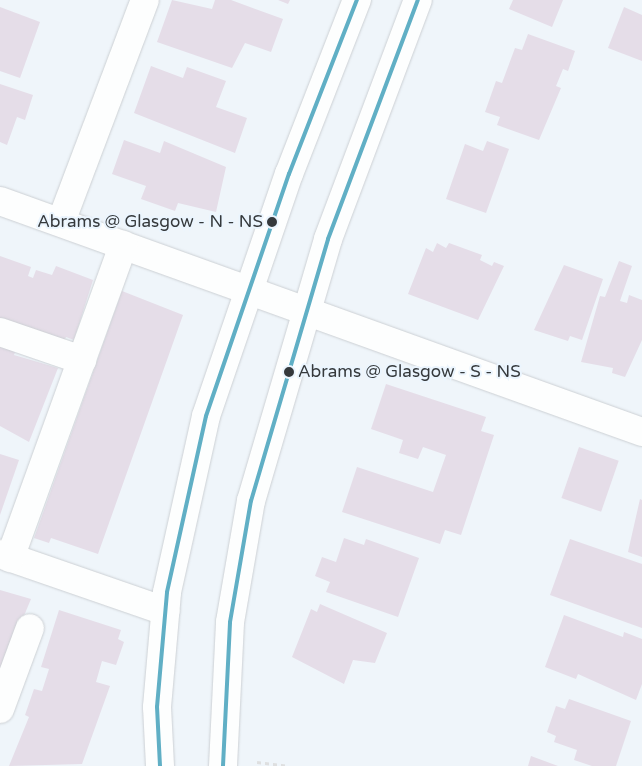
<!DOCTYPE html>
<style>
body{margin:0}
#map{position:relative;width:642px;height:766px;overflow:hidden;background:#eff5fa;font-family:"Varela Round",sans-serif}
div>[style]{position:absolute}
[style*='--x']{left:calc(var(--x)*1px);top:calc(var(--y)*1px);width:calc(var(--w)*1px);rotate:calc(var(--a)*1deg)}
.building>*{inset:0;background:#e5dde8;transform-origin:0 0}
.path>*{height:3px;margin-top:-1.5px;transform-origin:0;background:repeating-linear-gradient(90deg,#dedfe0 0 4px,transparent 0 8px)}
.roads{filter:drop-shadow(0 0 1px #ccd0d4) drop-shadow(0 0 1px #ccd0d4)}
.minor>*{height:28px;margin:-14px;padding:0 14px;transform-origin:14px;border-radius:14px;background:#fdfefe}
.major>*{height:28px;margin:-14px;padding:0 14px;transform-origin:14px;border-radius:14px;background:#fdfefe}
.bus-1>*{height:4px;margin:-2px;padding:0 2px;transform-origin:2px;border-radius:2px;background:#60afc5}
.dots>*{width:14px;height:14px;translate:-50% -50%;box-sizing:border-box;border:2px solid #ebf5fe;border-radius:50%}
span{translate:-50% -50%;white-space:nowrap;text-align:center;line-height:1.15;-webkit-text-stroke:4px #ebf5fe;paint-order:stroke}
.bus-label{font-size:17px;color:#35393c}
.right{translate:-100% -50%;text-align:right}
.left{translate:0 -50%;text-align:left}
</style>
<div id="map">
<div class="building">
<i style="clip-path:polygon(172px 0,212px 9px,215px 0,231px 0,283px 19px,271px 52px,245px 43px,232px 68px,157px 42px)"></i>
<i style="clip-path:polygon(278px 0,290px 0,288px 4px)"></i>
<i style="clip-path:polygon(513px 0,563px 0,552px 27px,509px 9px)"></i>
<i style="clip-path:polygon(0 7px,40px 22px,20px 78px,0 71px)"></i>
<i style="clip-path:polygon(624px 7px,642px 15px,642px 61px,608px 48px)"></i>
<i style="clip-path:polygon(528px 34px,575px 51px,568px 71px,563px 69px,556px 86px,561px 88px,539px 140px,497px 125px,500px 117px,485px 112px,496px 81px,502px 83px,515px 48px,522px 50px)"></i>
<i style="clip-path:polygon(151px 66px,183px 78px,187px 67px,226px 81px,216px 107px,247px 118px,235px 153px,134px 113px)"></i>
<i style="clip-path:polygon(0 84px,33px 95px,25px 120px,17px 117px,7px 145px,0 142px)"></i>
<i style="clip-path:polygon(124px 140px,160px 153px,164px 141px,226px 167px,216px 212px,178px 203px,175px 211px,141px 199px,146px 186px,112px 174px)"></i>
<i style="clip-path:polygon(487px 141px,509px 149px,486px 213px,446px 199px,465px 144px,483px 151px)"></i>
<i style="clip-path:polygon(437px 243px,446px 248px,449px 243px,482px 255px,480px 260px,492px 266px,494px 262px,504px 266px,478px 320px,408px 294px,426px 248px,433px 252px)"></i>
<i style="clip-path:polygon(0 256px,31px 267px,28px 276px,33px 278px,36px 270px,52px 275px,56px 266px,93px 280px,74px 340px,66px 337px,64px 342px,0 318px)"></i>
<i style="clip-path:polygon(619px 261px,632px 266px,620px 301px,627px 303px,629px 295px,642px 300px,642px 340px,625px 377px,612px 373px,613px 368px,581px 362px,600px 296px,605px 297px)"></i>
<i style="clip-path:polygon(564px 265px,603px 279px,582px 340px,570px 336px,568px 341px,534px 330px)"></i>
<i style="clip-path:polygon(122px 291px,183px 315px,98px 554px,51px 538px,49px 543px,34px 538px)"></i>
<i style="clip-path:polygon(0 339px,17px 346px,14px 355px,58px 368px,29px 442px,0 426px)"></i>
<i style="clip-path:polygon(386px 384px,486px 417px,481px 431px,494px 435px,461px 535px,445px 530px,440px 544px,342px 512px,357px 467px,433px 492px,446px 455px,423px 447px,418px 459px,399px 453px,403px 440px,371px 429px)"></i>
<i style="left:579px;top:447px;width:42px;height:54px;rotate:19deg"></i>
<i style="clip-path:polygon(0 454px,19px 460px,0 515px)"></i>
<i style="clip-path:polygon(640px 499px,642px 500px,642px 557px,628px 552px)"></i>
<i style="clip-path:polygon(344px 538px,364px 545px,366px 539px,419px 558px,398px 617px,326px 592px,330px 582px,315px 576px,322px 557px,336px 562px)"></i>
<i style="clip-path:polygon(570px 539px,642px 564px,642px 628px,550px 595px)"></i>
<i style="clip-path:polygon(0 590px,31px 599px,0 673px)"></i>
<i style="clip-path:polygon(320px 604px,387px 633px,375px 663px,353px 660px,344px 684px,292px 657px,311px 609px,317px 612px)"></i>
<i style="clip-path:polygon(59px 610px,121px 630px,118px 639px,124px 642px,116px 665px,102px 661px,96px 682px,110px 686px,82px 764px,9px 766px,29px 717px,25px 715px,34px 689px,42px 691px,49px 669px,41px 667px)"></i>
<i style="clip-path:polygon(564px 615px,623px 637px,624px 632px,642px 639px,642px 684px,636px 700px,578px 674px,576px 679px,545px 667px)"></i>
<i style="clip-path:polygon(569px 699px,631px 721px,616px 766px,592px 766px,574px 760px,577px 750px,554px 742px,556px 736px,547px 732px,556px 706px,565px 709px)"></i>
<i style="clip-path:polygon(531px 756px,558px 766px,528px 766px)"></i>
</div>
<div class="path">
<i style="--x:257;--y:762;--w:31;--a:7"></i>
</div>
<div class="roads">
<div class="minor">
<i style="--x:0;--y:201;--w:682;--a:19.79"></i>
<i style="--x:61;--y:222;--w:237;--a:-69.3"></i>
<i style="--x:0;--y:332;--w:87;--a:18.9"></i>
<i style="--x:0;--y:554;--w:175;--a:19.1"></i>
<i style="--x:10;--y:558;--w:333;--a:-70.1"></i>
<i style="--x:0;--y:709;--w:86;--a:-69.7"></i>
</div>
<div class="major">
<i style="--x:160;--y:766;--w:59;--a:-92.9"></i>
<i style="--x:157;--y:707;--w:115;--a:-85"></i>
<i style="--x:167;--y:592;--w:180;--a:-77.5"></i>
<i style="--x:206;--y:416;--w:256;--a:-71.1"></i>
<i style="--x:289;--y:174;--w:187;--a:-68.7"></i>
<i style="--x:223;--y:766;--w:144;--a:-87.2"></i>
<i style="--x:230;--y:622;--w:123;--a:-80.2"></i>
<i style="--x:251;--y:501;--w:273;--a:-73.6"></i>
<i style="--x:328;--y:239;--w:255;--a:-69.4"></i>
</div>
</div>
<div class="bus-1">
<i style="--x:160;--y:766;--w:59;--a:-92.9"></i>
<i style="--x:157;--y:707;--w:115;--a:-85"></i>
<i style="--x:167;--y:592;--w:180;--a:-77.5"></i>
<i style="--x:206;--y:416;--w:256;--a:-71.1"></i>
<i style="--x:289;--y:174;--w:187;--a:-68.7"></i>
<i style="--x:223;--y:766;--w:144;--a:-87.2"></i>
<i style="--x:230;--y:622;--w:123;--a:-80.2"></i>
<i style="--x:251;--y:501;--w:273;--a:-73.6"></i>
<i style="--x:328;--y:239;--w:255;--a:-69.4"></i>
</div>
<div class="dots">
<i style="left:272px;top:222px;background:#35393c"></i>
<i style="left:289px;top:372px;background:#35393c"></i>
</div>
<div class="bus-label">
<span class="right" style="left:263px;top:222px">Abrams @ Glasgow - N - NS</span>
<span class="left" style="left:298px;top:372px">Abrams @ Glasgow - S - NS</span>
</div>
</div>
